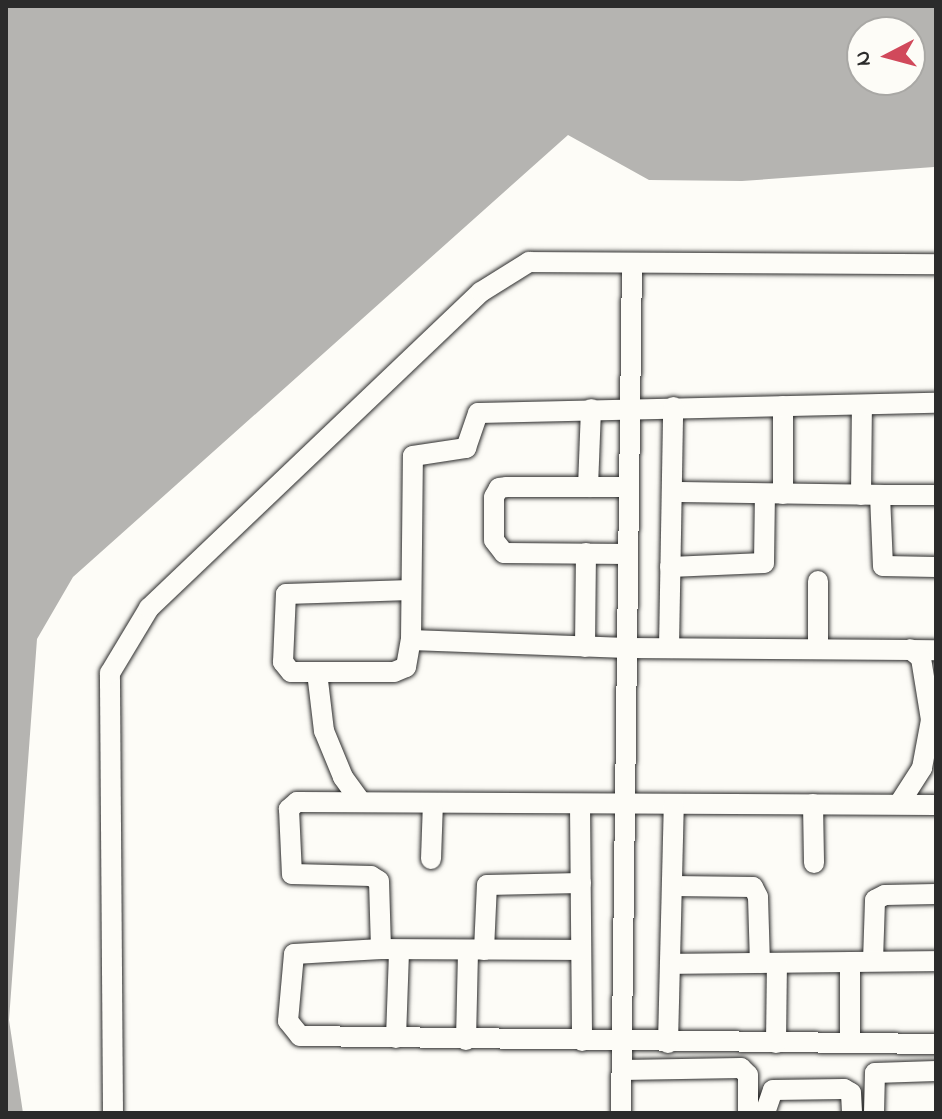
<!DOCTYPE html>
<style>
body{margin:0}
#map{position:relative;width:942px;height:1119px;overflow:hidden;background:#fdfcf7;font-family:"Indie Flower",sans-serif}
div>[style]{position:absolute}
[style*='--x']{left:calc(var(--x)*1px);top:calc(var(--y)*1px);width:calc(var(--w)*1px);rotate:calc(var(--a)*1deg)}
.water>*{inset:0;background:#b5b4b1}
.roads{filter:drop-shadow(0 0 2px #2b2b2b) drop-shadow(0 0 2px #2b2b2b)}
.minor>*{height:20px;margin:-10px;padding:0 10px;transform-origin:10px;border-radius:10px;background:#fdfcf7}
span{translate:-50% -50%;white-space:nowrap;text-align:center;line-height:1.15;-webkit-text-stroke:7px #fdfcf7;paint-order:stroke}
.frame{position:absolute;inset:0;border:8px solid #2b2b2b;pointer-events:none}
.north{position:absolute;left:846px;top:16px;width:80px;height:80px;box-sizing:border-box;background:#fdfcf7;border:2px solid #a9a8a5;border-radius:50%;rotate:264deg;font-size:22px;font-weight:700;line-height:32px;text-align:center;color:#2b2b2b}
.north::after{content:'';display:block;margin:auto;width:28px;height:36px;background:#d1495b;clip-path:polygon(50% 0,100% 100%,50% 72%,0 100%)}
</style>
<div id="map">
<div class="water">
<i style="clip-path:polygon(evenodd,6px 6px,936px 6px,934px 167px,742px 181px,649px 180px,568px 135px,73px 577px,37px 639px,9px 1020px,23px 1113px,6px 1113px,6px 6px,862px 32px,910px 32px,910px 80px,862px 80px,862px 32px)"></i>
</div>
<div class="roads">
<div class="minor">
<i style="--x:783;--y:406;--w:88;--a:90"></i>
<i style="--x:588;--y:487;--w:78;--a:-87.8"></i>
<i style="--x:672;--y:492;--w:208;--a:0.8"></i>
<i style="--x:861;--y:495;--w:90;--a:-89.4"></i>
<i style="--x:936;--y:495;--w:56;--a:180"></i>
<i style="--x:880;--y:495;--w:71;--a:87.6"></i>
<i style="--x:883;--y:566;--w:53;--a:1.1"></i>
<i style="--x:628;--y:554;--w:124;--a:-179.5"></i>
<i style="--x:504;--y:553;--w:16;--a:-128"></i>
<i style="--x:494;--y:540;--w:43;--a:-90"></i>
<i style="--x:494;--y:497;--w:10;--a:-61"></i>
<i style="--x:499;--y:488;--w:8;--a:-7"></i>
<i style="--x:507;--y:487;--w:122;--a:0"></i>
<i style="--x:670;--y:567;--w:94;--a:-2.4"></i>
<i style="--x:764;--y:563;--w:69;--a:-89.2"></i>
<i style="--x:818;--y:581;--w:68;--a:90"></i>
<i style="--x:411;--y:640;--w:184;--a:-89.4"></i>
<i style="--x:413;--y:456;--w:54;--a:-8.6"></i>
<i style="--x:466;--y:448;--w:37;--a:-71"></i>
<i style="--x:478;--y:413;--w:458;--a:-1.3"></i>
<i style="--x:585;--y:647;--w:94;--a:-89.4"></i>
<i style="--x:669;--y:648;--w:241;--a:-89"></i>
<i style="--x:317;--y:672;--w:26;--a:180"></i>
<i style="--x:291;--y:672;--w:13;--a:-129"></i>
<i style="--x:283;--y:662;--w:68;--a:-87.5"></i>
<i style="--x:286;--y:594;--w:125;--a:-1.8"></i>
<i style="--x:361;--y:802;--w:31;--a:-126"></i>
<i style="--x:343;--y:777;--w:50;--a:-112.4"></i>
<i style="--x:324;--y:731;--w:59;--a:-96.8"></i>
<i style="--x:317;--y:672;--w:77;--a:0"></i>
<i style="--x:394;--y:672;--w:13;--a:-23"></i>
<i style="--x:406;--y:667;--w:27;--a:-80"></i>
<i style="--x:411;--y:640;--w:216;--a:2.1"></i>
<i style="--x:627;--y:648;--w:309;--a:0.4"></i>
<i style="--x:813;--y:804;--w:59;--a:89"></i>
<i style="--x:899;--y:804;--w:43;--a:-57.4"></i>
<i style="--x:922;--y:768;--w:49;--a:-79.4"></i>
<i style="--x:931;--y:720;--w:63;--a:-99.2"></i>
<i style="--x:921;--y:658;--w:14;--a:-141"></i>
<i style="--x:580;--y:805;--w:236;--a:89.5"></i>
<i style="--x:936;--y:805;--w:639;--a:-179.73"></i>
<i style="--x:297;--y:802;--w:11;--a:139"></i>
<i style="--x:289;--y:809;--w:65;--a:87.4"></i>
<i style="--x:292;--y:874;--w:79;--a:1.5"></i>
<i style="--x:371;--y:876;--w:9;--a:32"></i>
<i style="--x:379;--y:881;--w:68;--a:88.3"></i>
<i style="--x:381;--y:949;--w:87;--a:176.7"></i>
<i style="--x:294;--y:954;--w:67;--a:95.1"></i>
<i style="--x:288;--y:1021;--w:19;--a:51"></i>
<i style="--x:300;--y:1036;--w:636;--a:0.72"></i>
<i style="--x:431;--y:859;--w:56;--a:-88"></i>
<i style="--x:672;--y:886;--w:81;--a:0.7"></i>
<i style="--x:753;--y:887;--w:11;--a:63"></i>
<i style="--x:758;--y:897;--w:66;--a:88.3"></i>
<i style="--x:381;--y:949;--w:200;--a:0.3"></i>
<i style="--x:484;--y:950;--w:65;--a:-87.4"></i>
<i style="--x:487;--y:885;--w:94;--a:-1.2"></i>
<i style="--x:873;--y:961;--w:61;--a:-88.1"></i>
<i style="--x:875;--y:900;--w:11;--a:-27"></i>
<i style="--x:885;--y:895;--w:51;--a:-1.1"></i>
<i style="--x:850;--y:962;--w:81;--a:90"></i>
<i style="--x:670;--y:964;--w:266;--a:-0.6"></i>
<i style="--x:396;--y:1038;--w:88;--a:-88"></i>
<i style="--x:466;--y:1040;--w:90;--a:-88.7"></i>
<i style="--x:668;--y:1043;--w:238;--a:-88.6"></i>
<i style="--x:776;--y:1043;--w:80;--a:-89.3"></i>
<i style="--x:622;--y:1070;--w:119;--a:-1"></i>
<i style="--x:741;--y:1068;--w:10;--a:45"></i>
<i style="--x:748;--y:1075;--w:38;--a:90"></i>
<i style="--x:113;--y:1113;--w:440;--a:-90.4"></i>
<i style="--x:110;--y:673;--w:76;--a:-59"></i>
<i style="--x:149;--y:608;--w:458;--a:-43.6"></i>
<i style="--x:481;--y:292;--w:57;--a:-32"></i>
<i style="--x:529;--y:262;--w:407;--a:0.3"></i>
<i style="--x:621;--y:1113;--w:850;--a:-89.26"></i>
<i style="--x:765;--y:1113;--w:24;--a:-71"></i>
<i style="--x:773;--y:1090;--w:71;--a:-0.8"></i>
<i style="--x:844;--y:1089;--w:8;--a:30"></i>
<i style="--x:851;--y:1093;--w:20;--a:87"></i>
<i style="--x:874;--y:1113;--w:40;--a:-88.6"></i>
<i style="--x:875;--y:1073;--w:61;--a:-1.9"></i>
</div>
</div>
<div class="frame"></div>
<div class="north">N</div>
</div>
